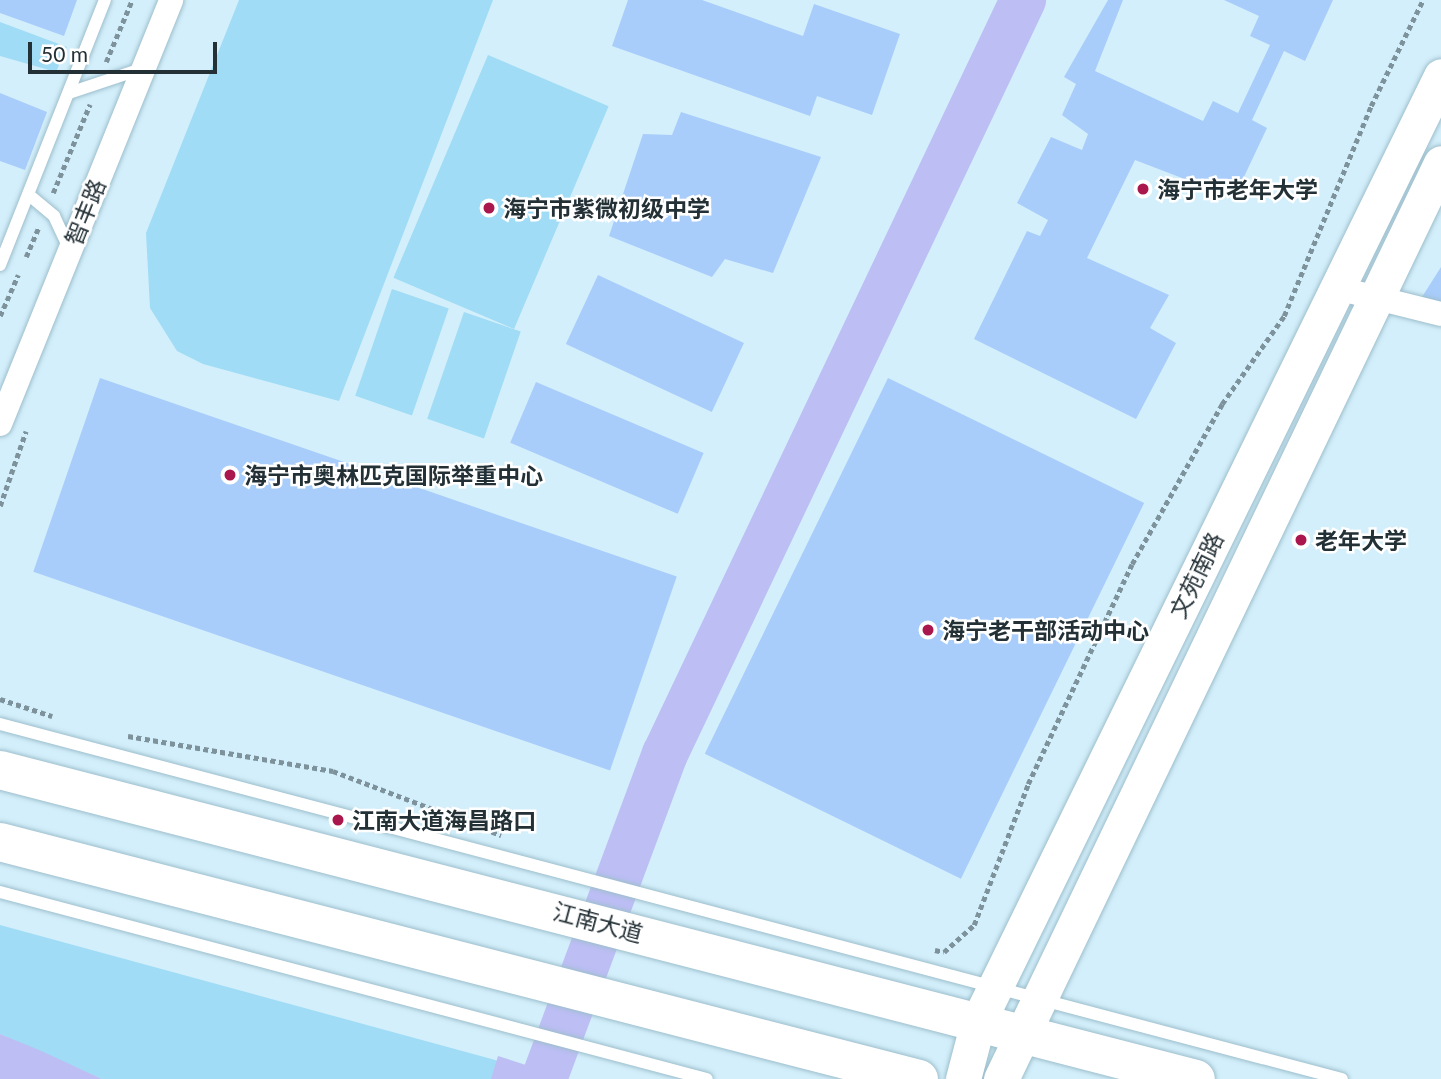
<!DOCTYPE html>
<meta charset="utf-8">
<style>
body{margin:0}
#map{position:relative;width:1441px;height:1079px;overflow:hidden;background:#d3effb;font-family:Lato,"Noto Sans SC",sans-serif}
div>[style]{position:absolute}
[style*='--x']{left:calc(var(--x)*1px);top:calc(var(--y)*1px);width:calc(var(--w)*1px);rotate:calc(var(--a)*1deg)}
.green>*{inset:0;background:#a0dcf5;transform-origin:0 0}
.water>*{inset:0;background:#bcbef4}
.river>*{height:46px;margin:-23px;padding:0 23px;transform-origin:23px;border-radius:23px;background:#bcbef4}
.building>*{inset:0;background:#a8cdfb;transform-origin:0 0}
.path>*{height:4.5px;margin-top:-2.25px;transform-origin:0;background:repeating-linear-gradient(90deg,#7d929b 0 5px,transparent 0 8.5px)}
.roads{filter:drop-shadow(0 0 2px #9dbecc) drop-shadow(0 0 2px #9dbecc)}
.service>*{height:12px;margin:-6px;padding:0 6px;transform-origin:6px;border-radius:6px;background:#fff}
.minor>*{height:24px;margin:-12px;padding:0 12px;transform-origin:12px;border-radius:12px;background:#fff}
.secondary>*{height:35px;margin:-17.5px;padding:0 17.5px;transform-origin:17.5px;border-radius:17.5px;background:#fff}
.trunk>*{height:38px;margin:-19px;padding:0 19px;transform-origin:19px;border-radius:19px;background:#fff}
.dots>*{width:19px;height:19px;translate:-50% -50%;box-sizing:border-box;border:4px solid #fff;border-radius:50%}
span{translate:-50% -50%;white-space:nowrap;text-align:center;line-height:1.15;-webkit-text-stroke:5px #fff;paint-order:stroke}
.poi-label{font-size:23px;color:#233036;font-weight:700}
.left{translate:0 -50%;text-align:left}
.street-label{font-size:23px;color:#233036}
.scale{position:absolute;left:28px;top:42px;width:189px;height:32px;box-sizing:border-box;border:4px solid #233036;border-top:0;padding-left:9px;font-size:21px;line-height:24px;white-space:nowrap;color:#233036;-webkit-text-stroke:5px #fff;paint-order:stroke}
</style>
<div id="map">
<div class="green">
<i style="clip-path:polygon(239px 0,493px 0,339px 401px,203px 364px,177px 351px,150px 308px,146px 233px)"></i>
<i style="clip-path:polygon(0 22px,67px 47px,56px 72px,0 56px)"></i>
<i style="left:488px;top:55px;width:131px;height:242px;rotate:23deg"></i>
<i style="left:392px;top:289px;width:60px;height:113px;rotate:19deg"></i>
<i style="left:464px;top:312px;width:60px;height:113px;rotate:19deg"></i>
<i style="clip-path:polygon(0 925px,565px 1079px,102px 1079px,0 1034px)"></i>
</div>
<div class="water">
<i style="clip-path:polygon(0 1034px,39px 1050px,102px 1079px,0 1079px)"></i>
<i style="clip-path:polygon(498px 1056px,557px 1075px,556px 1079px,491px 1079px)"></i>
</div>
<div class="river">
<i style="--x:544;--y:1079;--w:347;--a:-69.6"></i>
<i style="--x:665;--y:754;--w:835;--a:-64.6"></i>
</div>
<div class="building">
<i style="clip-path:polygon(0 0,77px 0,64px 36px,0 13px)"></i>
<i style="clip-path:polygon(628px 0,702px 0,803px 36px,814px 4px,900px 34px,872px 115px,817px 96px,810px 116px,612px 46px)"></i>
<i style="clip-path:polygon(1108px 0,1123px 0,1095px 71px,1203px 121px,1213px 101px,1238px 113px,1270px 45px,1250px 36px,1259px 16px,1224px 0,1333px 0,1305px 61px,1284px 51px,1252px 120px,1267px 128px,1234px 198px,1135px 160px,1087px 258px,1169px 295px,1150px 328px,1176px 343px,1136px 419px,974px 339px,1027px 231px,1040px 236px,1048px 220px,1017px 203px,1051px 137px,1082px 150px,1088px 134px,1062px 115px,1076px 84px,1064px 77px)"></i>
<i style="clip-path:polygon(0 93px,47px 112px,25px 170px,0 161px)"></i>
<i style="clip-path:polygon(681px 112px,821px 157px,773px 273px,725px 259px,712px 277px,609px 236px,643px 134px,672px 135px)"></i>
<i style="clip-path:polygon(1441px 267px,1441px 314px,1415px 308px)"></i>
<i style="left:598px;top:275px;width:161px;height:76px;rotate:25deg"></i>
<i style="left:100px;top:378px;width:610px;height:205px;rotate:19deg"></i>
<i style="left:888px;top:378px;width:285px;height:418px;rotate:26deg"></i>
<i style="left:536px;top:382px;width:182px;height:66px;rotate:23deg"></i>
</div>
<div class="path">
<i style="--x:106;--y:62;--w:67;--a:-67.2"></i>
<i style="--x:53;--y:193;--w:96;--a:-67.4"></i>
<i style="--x:26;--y:257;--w:33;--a:-67"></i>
<i style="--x:0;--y:316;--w:45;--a:-66.3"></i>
<i style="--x:0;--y:506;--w:79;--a:-70.9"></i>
<i style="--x:0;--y:699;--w:55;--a:18.1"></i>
<i style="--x:128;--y:736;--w:208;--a:9.7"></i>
<i style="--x:333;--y:771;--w:180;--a:20.9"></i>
<i style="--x:935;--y:950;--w:9;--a:13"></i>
<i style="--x:944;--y:952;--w:40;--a:-42"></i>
<i style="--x:974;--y:925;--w:151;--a:-69"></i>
<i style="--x:1028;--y:784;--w:243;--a:-64.7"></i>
<i style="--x:1132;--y:564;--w:184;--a:-60.6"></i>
<i style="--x:1222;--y:404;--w:108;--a:-54.8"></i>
<i style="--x:1284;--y:316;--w:227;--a:-67.5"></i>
<i style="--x:1371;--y:106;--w:118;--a:-63.9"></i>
</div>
<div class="roads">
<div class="service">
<i style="--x:69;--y:93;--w:76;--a:-18.4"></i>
<i style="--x:29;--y:195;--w:33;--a:40"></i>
<i style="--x:54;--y:216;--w:38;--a:65"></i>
<i style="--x:0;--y:265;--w:285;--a:-68.4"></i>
<i style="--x:0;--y:724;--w:1388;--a:14.82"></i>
<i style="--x:0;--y:892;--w:731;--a:14.82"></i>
</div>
<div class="minor">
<i style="--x:1337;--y:288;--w:107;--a:14"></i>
<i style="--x:0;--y:424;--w:457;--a:-68"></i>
</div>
<div class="secondary">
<i style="--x:963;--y:1079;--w:59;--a:-75.3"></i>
<i style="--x:978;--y:1022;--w:1053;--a:-63.92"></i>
<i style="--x:1001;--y:1079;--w:1016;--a:-64.34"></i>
</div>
<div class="trunk">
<i style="--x:0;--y:770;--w:1235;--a:14.49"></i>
<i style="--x:0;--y:842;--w:949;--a:14.46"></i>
</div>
</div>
<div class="dots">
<i style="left:1143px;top:189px;background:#a9174d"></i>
<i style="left:489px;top:208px;background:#a9174d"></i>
<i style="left:230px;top:475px;background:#a9174d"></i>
<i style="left:1301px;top:540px;background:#a9174d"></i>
<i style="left:928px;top:630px;background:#a9174d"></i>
<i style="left:338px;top:820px;background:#a9174d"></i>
</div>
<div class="poi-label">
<span class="left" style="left:1157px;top:189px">海宁市老年大学</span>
<span class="left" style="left:503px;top:208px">海宁市紫微初级中学</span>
<span class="left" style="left:244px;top:475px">海宁市奥林匹克国际举重中心</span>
<span class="left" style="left:1315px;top:540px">老年大学</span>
<span class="left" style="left:942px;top:630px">海宁老干部活动中心</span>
<span class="left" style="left:352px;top:820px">江南大道海昌路口</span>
</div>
<div class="street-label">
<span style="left:85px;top:212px;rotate:-68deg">智丰路</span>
<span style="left:1196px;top:575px;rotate:-64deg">文苑南路</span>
<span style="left:598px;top:922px;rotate:15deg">江南大道</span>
</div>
<div class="scale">50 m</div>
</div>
